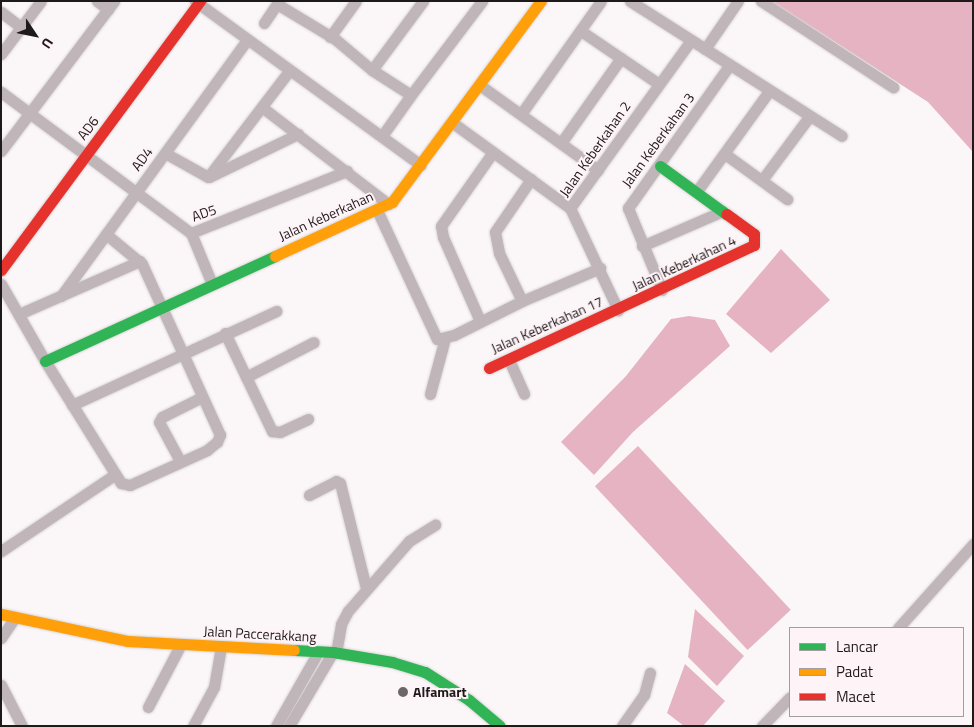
<!DOCTYPE html>
<style>
body{margin:0}
#map{position:relative;width:974px;height:727px;overflow:hidden;background:#fbf6f7;font-family:"Titillium Web",sans-serif}
div>[style]{position:absolute}
[style*='--x']{left:calc(var(--x)*1px);top:calc(var(--y)*1px);width:calc(var(--w)*1px);rotate:calc(var(--a)*1deg)}
.water>*{inset:0;background:#e5b3c2;transform-origin:0 0}
.roads{filter:drop-shadow(0 0 1px #d7d4d5) drop-shadow(0 0 1px #d7d4d5)}
.street>*{height:11px;margin:-5.5px;padding:0 5.5px;transform-origin:5.5px;border-radius:5.5px;background:#c0b5b8}
.fast>*{height:11px;margin:-5.5px;padding:0 5.5px;transform-origin:5.5px;border-radius:5.5px;background:#30b455}
.slow>*{height:11px;margin:-5.5px;padding:0 5.5px;transform-origin:5.5px;border-radius:5.5px;background:#ff9f0a}
.jam>*{height:11px;margin:-5.5px;padding:0 5.5px;transform-origin:5.5px;border-radius:5.5px;background:#e5322d}
.dots>*{width:14px;height:14px;translate:-50% -50%;box-sizing:border-box;border:2px solid #fef3f6;border-radius:50%}
span{translate:-50% -50%;white-space:nowrap;text-align:center;line-height:1.15;-webkit-text-stroke:4px #fef3f6;paint-order:stroke}
.street-label{font-size:14px;color:#1e1a1b}
.poi-label{font-size:14px;color:#1e1a1b;font-weight:700}
.left{translate:0 -50%;text-align:left}
.frame{position:absolute;inset:0;border:2px solid #1e1a1b;pointer-events:none}
.legend{position:absolute;left:789px;top:627px;width:175px;height:90px;box-sizing:border-box;background:#fef3f6;border:1px solid #a49c9e;margin:0;padding:6px 9px;list-style:none;font-size:15px;color:#1e1a1b}
.legend li{display:flex;align-items:center;gap:10px;height:25px}
.legend b{width:25px;border:1px solid #a49c9e}
.north{position:absolute;left:10px;top:10px;width:50px;height:50px;-webkit-text-stroke:4px #fef3f6;paint-order:stroke;rotate:124deg;font-size:14px;font-weight:700;line-height:20px;text-align:center;color:#1e1a1b}
.north::after{content:'';display:block;margin:auto;width:18px;height:22px;background:#1e1a1b;clip-path:polygon(50% 0,100% 100%,50% 72%,0 100%)}
</style>
<div id="map">
<div class="water">
<i style="clip-path:polygon(771px 1px,973px 1px,973px 152px,928px 102px)"></i>
<i style="clip-path:polygon(781px 249px,830px 300px,771px 353px,726px 314px)"></i>
<i style="clip-path:polygon(689px 316px,715px 320px,730px 346px,633px 432px,594px 475px,561px 442px,626px 376px,671px 319px)"></i>
<i style="left:638px;top:446px;width:224px;height:59px;rotate:47deg"></i>
<i style="clip-path:polygon(695px 609px,744px 656px,717px 686px,688px 657px)"></i>
<i style="clip-path:polygon(685px 664px,725px 701px,703px 726px,684px 726px,667px 713px)"></i>
</div>
<div class="roads">
<div class="street">
<i style="--x:97;--y:1;--w:14;--a:36"></i>
<i style="--x:195;--y:1;--w:279;--a:36"></i>
<i style="--x:630;--y:1;--w:251;--a:32.5"></i>
<i style="--x:761;--y:1;--w:158;--a:33.1"></i>
<i style="--x:277;--y:4;--w:68;--a:31.1"></i>
<i style="--x:335;--y:39;--w:48;--a:40"></i>
<i style="--x:372;--y:70;--w:46;--a:32.7"></i>
<i style="--x:411;--y:95;--w:50;--a:125.3"></i>
<i style="--x:1;--y:12;--w:25;--a:37"></i>
<i style="--x:264;--y:23;--w:27;--a:-56"></i>
<i style="--x:581;--y:31;--w:94;--a:34.2"></i>
<i style="--x:330;--y:37;--w:44;--a:-54.2"></i>
<i style="--x:705;--y:49;--w:58;--a:-55.5"></i>
<i style="--x:1;--y:54;--w:66;--a:-53"></i>
<i style="--x:372;--y:70;--w:86;--a:-53.5"></i>
<i style="--x:481;--y:86;--w:144;--a:35.7"></i>
<i style="--x:1;--y:92;--w:237;--a:36.6"></i>
<i style="--x:191;--y:233;--w:168;--a:-21.7"></i>
<i style="--x:411;--y:95;--w:118;--a:-52.9"></i>
<i style="--x:263;--y:108;--w:158;--a:37.5"></i>
<i style="--x:521;--y:114;--w:138;--a:-54.7"></i>
<i style="--x:453;--y:123;--w:145;--a:36"></i>
<i style="--x:570;--y:208;--w:113;--a:64.8"></i>
<i style="--x:561;--y:143;--w:104;--a:-54.8"></i>
<i style="--x:1;--y:151;--w:188;--a:-53"></i>
<i style="--x:165;--y:153;--w:49;--a:29.2"></i>
<i style="--x:208;--y:177;--w:133;--a:-52.6"></i>
<i style="--x:725;--y:154;--w:77;--a:36"></i>
<i style="--x:209;--y:177;--w:99;--a:-25.8"></i>
<i style="--x:531;--y:179;--w:64;--a:124.2"></i>
<i style="--x:495;--y:232;--w:21;--a:79"></i>
<i style="--x:499;--y:253;--w:53;--a:64.4"></i>
<i style="--x:522;--y:301;--w:85;--a:-22.9"></i>
<i style="--x:762;--y:180;--w:79;--a:-53.3"></i>
<i style="--x:697;--y:191;--w:123;--a:-54.2"></i>
<i style="--x:570;--y:208;--w:207;--a:-54.2"></i>
<i style="--x:377;--y:210;--w:142;--a:65.1"></i>
<i style="--x:437;--y:339;--w:17;--a:-13"></i>
<i style="--x:454;--y:335;--w:76;--a:-26.6"></i>
<i style="--x:191;--y:233;--w:55;--a:67.6"></i>
<i style="--x:642;--y:246;--w:88;--a:-23.4"></i>
<i style="--x:1;--y:284;--w:89;--a:60.3"></i>
<i style="--x:45;--y:361;--w:144;--a:58.1"></i>
<i style="--x:121;--y:483;--w:9;--a:13"></i>
<i style="--x:130;--y:485;--w:85;--a:-24.4"></i>
<i style="--x:207;--y:450;--w:13;--a:-39"></i>
<i style="--x:217;--y:442;--w:8;--a:-67"></i>
<i style="--x:220;--y:435;--w:188;--a:-114.5"></i>
<i style="--x:142;--y:264;--w:47;--a:-140.2"></i>
<i style="--x:662;--y:290;--w:89;--a:-112.5"></i>
<i style="--x:628;--y:208;--w:174;--a:-54.6"></i>
<i style="--x:61;--y:296;--w:316;--a:-54"></i>
<i style="--x:19;--y:314;--w:132;--a:-23.7"></i>
<i style="--x:480;--y:321;--w:92;--a:-113.8"></i>
<i style="--x:443;--y:237;--w:11;--a:-100"></i>
<i style="--x:441;--y:226;--w:90;--a:-54.9"></i>
<i style="--x:225;--y:333;--w:109;--a:64.4"></i>
<i style="--x:272;--y:431;--w:8;--a:7"></i>
<i style="--x:280;--y:432;--w:31;--a:-25"></i>
<i style="--x:509;--y:360;--w:37;--a:66"></i>
<i style="--x:246;--y:377;--w:76;--a:-27.2"></i>
<i style="--x:430;--y:394;--w:58;--a:-75"></i>
<i style="--x:72;--y:405;--w:225;--a:-24.7"></i>
<i style="--x:180;--y:461;--w:44;--a:-118.3"></i>
<i style="--x:159;--y:422;--w:6;--a:-59"></i>
<i style="--x:162;--y:417;--w:45;--a:-26.6"></i>
<i style="--x:309;--y:495;--w:30;--a:-27"></i>
<i style="--x:336;--y:481;--w:4;--a:27"></i>
<i style="--x:340;--y:483;--w:108;--a:76.1"></i>
<i style="--x:1;--y:551;--w:136;--a:-33.9"></i>
<i style="--x:898;--y:628;--w:113;--a:-48.2"></i>
<i style="--x:1;--y:638;--w:25;--a:-56"></i>
<i style="--x:336;--y:653;--w:29;--a:-80"></i>
<i style="--x:341;--y:624;--w:15;--a:-62"></i>
<i style="--x:348;--y:611;--w:93;--a:-48.9"></i>
<i style="--x:409;--y:541;--w:31;--a:-32"></i>
<i style="--x:1;--y:685;--w:46;--a:62.9"></i>
<i style="--x:148;--y:707;--w:71;--a:-62.4"></i>
<i style="--x:193;--y:726;--w:44;--a:-61.7"></i>
<i style="--x:214;--y:687;--w:41;--a:-80.1"></i>
<i style="--x:276;--y:726;--w:85;--a:-60.4"></i>
<i style="--x:289;--y:726;--w:86;--a:-59.3"></i>
<i style="--x:622;--y:726;--w:38;--a:-55"></i>
<i style="--x:644;--y:695;--w:23;--a:-75"></i>
<i style="--x:762;--y:726;--w:40;--a:-46"></i>
</div>
<div class="fast">
<i style="--x:660;--y:166;--w:82;--a:36"></i>
<i style="--x:45;--y:361;--w:253;--a:-24.5"></i>
<i style="--x:294;--y:650;--w:39;--a:3"></i>
<i style="--x:333;--y:652;--w:60;--a:9.6"></i>
<i style="--x:392;--y:662;--w:34;--a:17"></i>
<i style="--x:425;--y:672;--w:52;--a:32.5"></i>
<i style="--x:469;--y:700;--w:40;--a:40"></i>
</div>
<div class="slow">
<i style="--x:275;--y:256;--w:129;--a:-24.8"></i>
<i style="--x:392;--y:202;--w:250;--a:-53.5"></i>
<i style="--x:1;--y:614;--w:130;--a:12"></i>
<i style="--x:128;--y:641;--w:166;--a:3.1"></i>
</div>
<div class="jam">
<i style="--x:1;--y:270;--w:335;--a:-53.5"></i>
<i style="--x:489;--y:368;--w:292;--a:-24.9"></i>
<i style="--x:754;--y:245;--w:11;--a:-90"></i>
<i style="--x:754;--y:234;--w:34;--a:-144"></i>
</div>
</div>
<div class="dots">
<i style="left:403px;top:692px;background:#6b6768"></i>
</div>
<div class="street-label">
<span style="left:88px;top:128px;rotate:-53deg">AD6</span>
<span style="left:658px;top:140px;rotate:-54deg">Jalan Keberkahan 3</span>
<span style="left:595px;top:149px;rotate:-55deg">Jalan Keberkahan 2</span>
<span style="left:142px;top:159px;rotate:-54deg">AD4</span>
<span style="left:204px;top:213px;rotate:-19deg">AD5</span>
<span style="left:326px;top:216px;rotate:-24deg">Jalan Keberkahan</span>
<span style="left:684px;top:263px;rotate:-25deg">Jalan Keberkahan 4</span>
<span style="left:547px;top:325px;rotate:-24deg">Jalan Keberkahan 17</span>
<span style="left:260px;top:634px;rotate:3deg">Jalan Paccerakkang</span>
</div>
<div class="poi-label">
<span class="left" style="left:413px;top:692px">Alfamart</span>
</div>
<div class="frame"></div>
<ul class="legend">
<li><b style="height:6px;background:#30b455"></b>Lancar</li>
<li><b style="height:6px;background:#ff9f0a"></b>Padat</li>
<li><b style="height:6px;background:#e5322d"></b>Macet</li>
</ul>
<div class="north">U</div>
</div>
